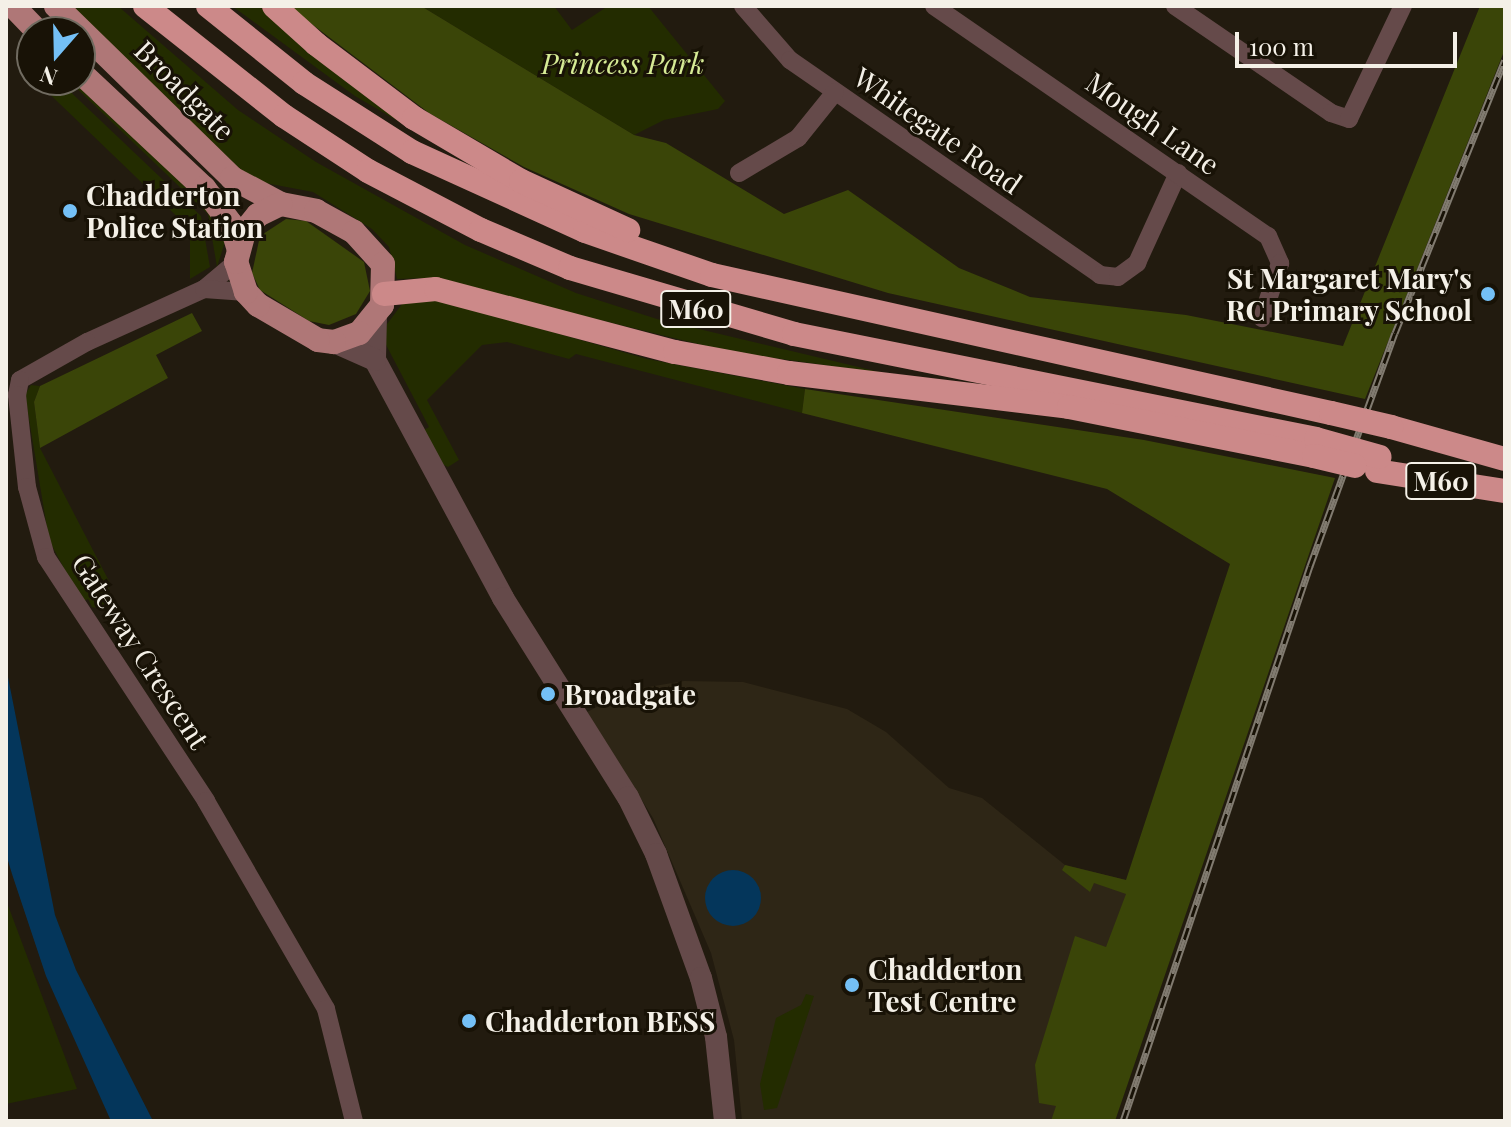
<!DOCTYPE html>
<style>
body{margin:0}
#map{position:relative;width:1511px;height:1127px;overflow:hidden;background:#221b0f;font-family:"Playfair Display",serif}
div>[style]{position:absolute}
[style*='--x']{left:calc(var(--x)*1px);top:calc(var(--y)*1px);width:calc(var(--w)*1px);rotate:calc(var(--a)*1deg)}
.commercial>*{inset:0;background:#2e2616}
.green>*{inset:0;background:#232c00}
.forest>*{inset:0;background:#3a4508}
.water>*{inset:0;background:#04365b}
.round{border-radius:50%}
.minor>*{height:18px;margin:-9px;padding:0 9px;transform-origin:9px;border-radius:9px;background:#654a4a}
.tertiary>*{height:22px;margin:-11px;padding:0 11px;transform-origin:11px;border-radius:11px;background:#654a4a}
.primary>*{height:24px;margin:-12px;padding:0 12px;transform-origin:12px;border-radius:12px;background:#af7777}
.motorway>*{height:24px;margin:-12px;padding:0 12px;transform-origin:12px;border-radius:12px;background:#cc8989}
.rail>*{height:7px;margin-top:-3.5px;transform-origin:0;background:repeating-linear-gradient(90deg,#181206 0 12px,#817b70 0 24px);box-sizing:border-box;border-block:2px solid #817b70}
.motorway-bridge>*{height:24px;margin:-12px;padding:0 12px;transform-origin:12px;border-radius:12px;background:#cc8989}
.dots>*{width:22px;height:22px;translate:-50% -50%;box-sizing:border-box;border:4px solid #181206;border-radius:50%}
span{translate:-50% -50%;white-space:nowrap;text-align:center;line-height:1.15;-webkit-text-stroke:6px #181206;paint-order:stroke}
.shield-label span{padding:2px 6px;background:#181206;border:2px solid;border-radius:6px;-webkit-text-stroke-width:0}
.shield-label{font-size:26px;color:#f4f0e7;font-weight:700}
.park-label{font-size:28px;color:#d6eb95;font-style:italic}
.street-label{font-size:28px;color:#f4f0e7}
.poi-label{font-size:28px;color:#f4f0e7;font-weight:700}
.left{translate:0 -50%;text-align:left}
.right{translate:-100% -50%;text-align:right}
.frame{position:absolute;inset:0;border:8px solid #f4f0e7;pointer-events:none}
.north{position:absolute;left:16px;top:16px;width:80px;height:80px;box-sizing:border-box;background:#181206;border:2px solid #706b60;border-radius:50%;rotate:200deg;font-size:22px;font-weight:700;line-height:32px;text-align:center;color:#f4f0e7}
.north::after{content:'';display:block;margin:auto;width:28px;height:36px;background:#74c0f6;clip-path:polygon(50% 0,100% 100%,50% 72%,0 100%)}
.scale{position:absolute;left:1235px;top:32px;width:222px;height:36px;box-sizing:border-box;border:4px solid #f4f0e7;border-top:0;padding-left:10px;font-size:24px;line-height:28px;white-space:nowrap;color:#f4f0e7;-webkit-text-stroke:6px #181206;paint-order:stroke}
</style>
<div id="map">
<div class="commercial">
<i style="clip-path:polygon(684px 681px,743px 682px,847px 709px,886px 732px,949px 788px,982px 798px,1065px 865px,1126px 880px,1140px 900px,1061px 1121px,742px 1121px,734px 1040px,711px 953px,653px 818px,587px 712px,630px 690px)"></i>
</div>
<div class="green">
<i style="clip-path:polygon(70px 6px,118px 6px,238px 110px,316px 162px,465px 245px,576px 293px,657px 319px,888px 374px,731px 352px,428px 278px,397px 279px,389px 247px,372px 229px,313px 192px,260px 182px,240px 169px)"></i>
<i style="clip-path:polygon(232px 6px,261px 6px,284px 29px,461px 158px,355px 96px)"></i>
<i style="clip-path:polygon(421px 6px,554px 6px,572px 30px,608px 6px,648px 6px,725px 101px,718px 109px,664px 120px,634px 135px)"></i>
<i style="clip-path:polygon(35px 80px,58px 80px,201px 216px,210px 267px,190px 279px,190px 229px)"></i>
<i style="clip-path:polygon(68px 80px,74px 80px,201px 198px,225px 242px,217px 267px,208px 214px)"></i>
<i style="clip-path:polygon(437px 299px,647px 359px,805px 389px,802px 413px,576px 354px,569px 359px,507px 342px,482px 345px,427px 400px,459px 460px,448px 467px,440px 463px,424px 430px,429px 427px,384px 341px,387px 324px,402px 304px)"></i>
<i style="clip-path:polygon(31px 385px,40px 386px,34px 402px,40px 448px,110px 583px,105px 610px,92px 607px,88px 599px,82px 602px,49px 540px,25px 395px)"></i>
<i style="clip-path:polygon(6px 900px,77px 1089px,6px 1104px)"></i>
<i style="clip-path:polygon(806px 994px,814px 996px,777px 1108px,764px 1110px,760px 1084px,776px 1018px,801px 1005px)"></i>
</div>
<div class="forest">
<i style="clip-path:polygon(288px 6px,421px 6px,634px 135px,666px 143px,784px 214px,848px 190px,959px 268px,1030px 297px,1186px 315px,1343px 346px,1480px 6px,1505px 6px,1505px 49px,1365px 399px,888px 293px,629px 214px,524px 167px,429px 113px)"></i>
<i style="clip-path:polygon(286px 219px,306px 221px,364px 262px,370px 291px,356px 314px,329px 325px,309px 321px,260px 290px,252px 273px,260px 236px)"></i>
<i style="clip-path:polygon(192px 313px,202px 331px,156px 355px,168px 378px,40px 448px,34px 402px,40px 386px)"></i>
<i style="clip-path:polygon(805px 389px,1144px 440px,1335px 478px,1115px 1121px,1051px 1121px,1056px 1106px,1039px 1103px,1035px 1065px,1075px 936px,1106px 947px,1126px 894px,1094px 883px,1090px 892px,1062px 870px,1065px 865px,1126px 880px,1230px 564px,1107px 489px,802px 413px)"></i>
</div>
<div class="water">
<i style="clip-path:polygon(6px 667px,55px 915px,76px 970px,153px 1121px,111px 1121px,46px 976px,12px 874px,6px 854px)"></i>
<i class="round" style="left:705px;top:870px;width:56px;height:56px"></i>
</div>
<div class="minor">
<i style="--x:743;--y:6;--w:72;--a:49"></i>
<i style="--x:790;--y:60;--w:377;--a:34.7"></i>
<i style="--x:1100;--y:275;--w:18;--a:6"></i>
<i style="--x:1118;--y:277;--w:24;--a:-36"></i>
<i style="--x:1137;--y:263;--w:99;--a:-65.5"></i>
<i style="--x:934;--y:6;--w:406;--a:34.6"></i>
<i style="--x:1268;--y:236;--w:30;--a:66"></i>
<i style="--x:1280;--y:263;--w:58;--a:108.1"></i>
<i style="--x:1175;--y:6;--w:189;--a:34.4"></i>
<i style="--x:1331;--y:113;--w:19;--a:18"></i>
<i style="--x:1349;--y:119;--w:125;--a:-64.5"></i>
<i style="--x:739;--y:173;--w:69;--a:-30.7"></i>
<i style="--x:798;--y:138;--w:59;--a:-51.2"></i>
<i style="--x:236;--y:262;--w:42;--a:139.8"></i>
<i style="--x:204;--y:289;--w:128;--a:155.6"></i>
<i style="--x:87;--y:342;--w:77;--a:150.4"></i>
<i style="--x:20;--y:380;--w:15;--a:101"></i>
<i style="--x:17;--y:395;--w:93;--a:83.8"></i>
<i style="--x:27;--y:487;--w:73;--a:74.8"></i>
<i style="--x:46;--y:557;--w:292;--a:56.7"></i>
<i style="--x:206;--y:801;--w:240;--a:60"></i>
<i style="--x:326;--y:1009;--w:115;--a:76"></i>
<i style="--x:204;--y:289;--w:42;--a:4.1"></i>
</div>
<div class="tertiary">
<i style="--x:376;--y:315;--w:45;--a:91.3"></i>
<i style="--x:375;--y:360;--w:270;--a:61.7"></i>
<i style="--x:503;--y:598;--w:235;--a:57.9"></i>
<i style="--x:628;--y:797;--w:64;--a:63.8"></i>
<i style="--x:656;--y:854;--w:132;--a:70.1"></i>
<i style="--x:701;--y:978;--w:61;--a:75.7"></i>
<i style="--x:716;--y:1037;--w:84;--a:83.9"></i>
<i style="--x:334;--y:342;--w:45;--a:23.7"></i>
</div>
<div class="primary">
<i style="--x:13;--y:6;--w:36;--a:46"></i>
<i style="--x:56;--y:6;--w:246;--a:44.3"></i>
<i style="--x:232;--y:178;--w:55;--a:28"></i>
<i style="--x:80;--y:72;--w:170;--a:43.1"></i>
<i style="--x:204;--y:188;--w:45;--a:53.1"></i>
<i style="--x:231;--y:224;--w:24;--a:73"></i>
<i style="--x:281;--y:204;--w:36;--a:11"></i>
<i style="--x:316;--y:211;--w:43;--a:28.9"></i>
<i style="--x:354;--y:232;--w:43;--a:47.8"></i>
<i style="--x:383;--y:264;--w:41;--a:91.4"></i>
<i style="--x:382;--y:305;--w:36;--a:129"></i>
<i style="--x:359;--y:333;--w:27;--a:160"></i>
<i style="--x:334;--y:342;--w:16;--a:-173"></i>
<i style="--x:318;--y:340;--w:69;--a:-149.7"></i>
<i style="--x:258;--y:305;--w:18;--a:-133"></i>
<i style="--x:246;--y:292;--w:32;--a:-108"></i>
<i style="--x:236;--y:262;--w:31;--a:-75"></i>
<i style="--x:244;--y:232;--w:22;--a:-51"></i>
<i style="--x:258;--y:215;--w:25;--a:-26"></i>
</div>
<div class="motorway">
<i style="--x:145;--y:6;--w:177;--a:38.4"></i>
<i style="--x:284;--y:116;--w:100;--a:33.2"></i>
<i style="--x:368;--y:171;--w:127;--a:27.6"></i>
<i style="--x:481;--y:230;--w:97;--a:23.1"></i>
<i style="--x:570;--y:268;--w:234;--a:16.4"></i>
<i style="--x:794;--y:334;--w:532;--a:11.37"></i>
<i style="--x:208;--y:6;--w:123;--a:38.7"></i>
<i style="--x:304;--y:83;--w:128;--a:32.6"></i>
<i style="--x:412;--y:152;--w:190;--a:24.5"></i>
<i style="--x:585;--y:231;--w:134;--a:19.1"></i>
<i style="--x:712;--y:275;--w:634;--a:12.57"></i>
<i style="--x:274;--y:6;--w:57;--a:42.1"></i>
<i style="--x:316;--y:44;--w:123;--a:37.1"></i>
<i style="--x:414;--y:118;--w:124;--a:30.5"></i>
<i style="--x:521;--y:181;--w:118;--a:24.6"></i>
<i style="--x:384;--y:294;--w:52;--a:-5.5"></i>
<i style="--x:436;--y:289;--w:247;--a:14.8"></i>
<i style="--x:675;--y:352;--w:116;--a:10.4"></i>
<i style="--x:789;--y:373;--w:282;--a:6.9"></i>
<i style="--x:1069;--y:407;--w:250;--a:11.3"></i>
<i style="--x:1391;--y:427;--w:118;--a:15.7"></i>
<i style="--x:1377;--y:471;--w:130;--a:8.9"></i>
</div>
<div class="rail">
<i style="--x:1123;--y:1121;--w:586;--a:-71.38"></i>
<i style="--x:1310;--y:566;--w:248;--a:-70"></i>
<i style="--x:1395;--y:333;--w:294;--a:-68.1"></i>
</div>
<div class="motorway-bridge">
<i style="--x:1331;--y:413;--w:62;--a:13.1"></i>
<i style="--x:1316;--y:439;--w:66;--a:15.7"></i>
<i style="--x:1314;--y:456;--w:42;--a:13.7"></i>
</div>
<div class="dots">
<i style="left:70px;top:211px;background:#74c0f6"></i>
<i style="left:1488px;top:294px;background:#74c0f6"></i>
<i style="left:548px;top:694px;background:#74c0f6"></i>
<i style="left:852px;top:985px;background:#74c0f6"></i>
<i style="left:469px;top:1021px;background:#74c0f6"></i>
</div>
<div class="shield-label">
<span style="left:696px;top:309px">M60</span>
<span style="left:1441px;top:481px">M60</span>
</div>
<div class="park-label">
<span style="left:623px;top:63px">Princess Park</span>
</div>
<div class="street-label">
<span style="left:185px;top:90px;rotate:45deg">Broadgate</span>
<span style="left:1153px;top:123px;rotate:35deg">Mough Lane</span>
<span style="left:938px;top:130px;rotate:35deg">Whitegate Road</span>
<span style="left:141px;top:651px;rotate:57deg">Gateway Crescent</span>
</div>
<div class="poi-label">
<span class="left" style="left:86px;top:211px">Chadderton<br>Police Station</span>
<span class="right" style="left:1472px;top:294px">St Margaret Mary's<br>RC Primary School</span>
<span class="left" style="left:564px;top:694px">Broadgate</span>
<span class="left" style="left:868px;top:985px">Chadderton<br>Test Centre</span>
<span class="left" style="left:485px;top:1021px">Chadderton BESS</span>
</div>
<div class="frame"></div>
<div class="north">N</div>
<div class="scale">100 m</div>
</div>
